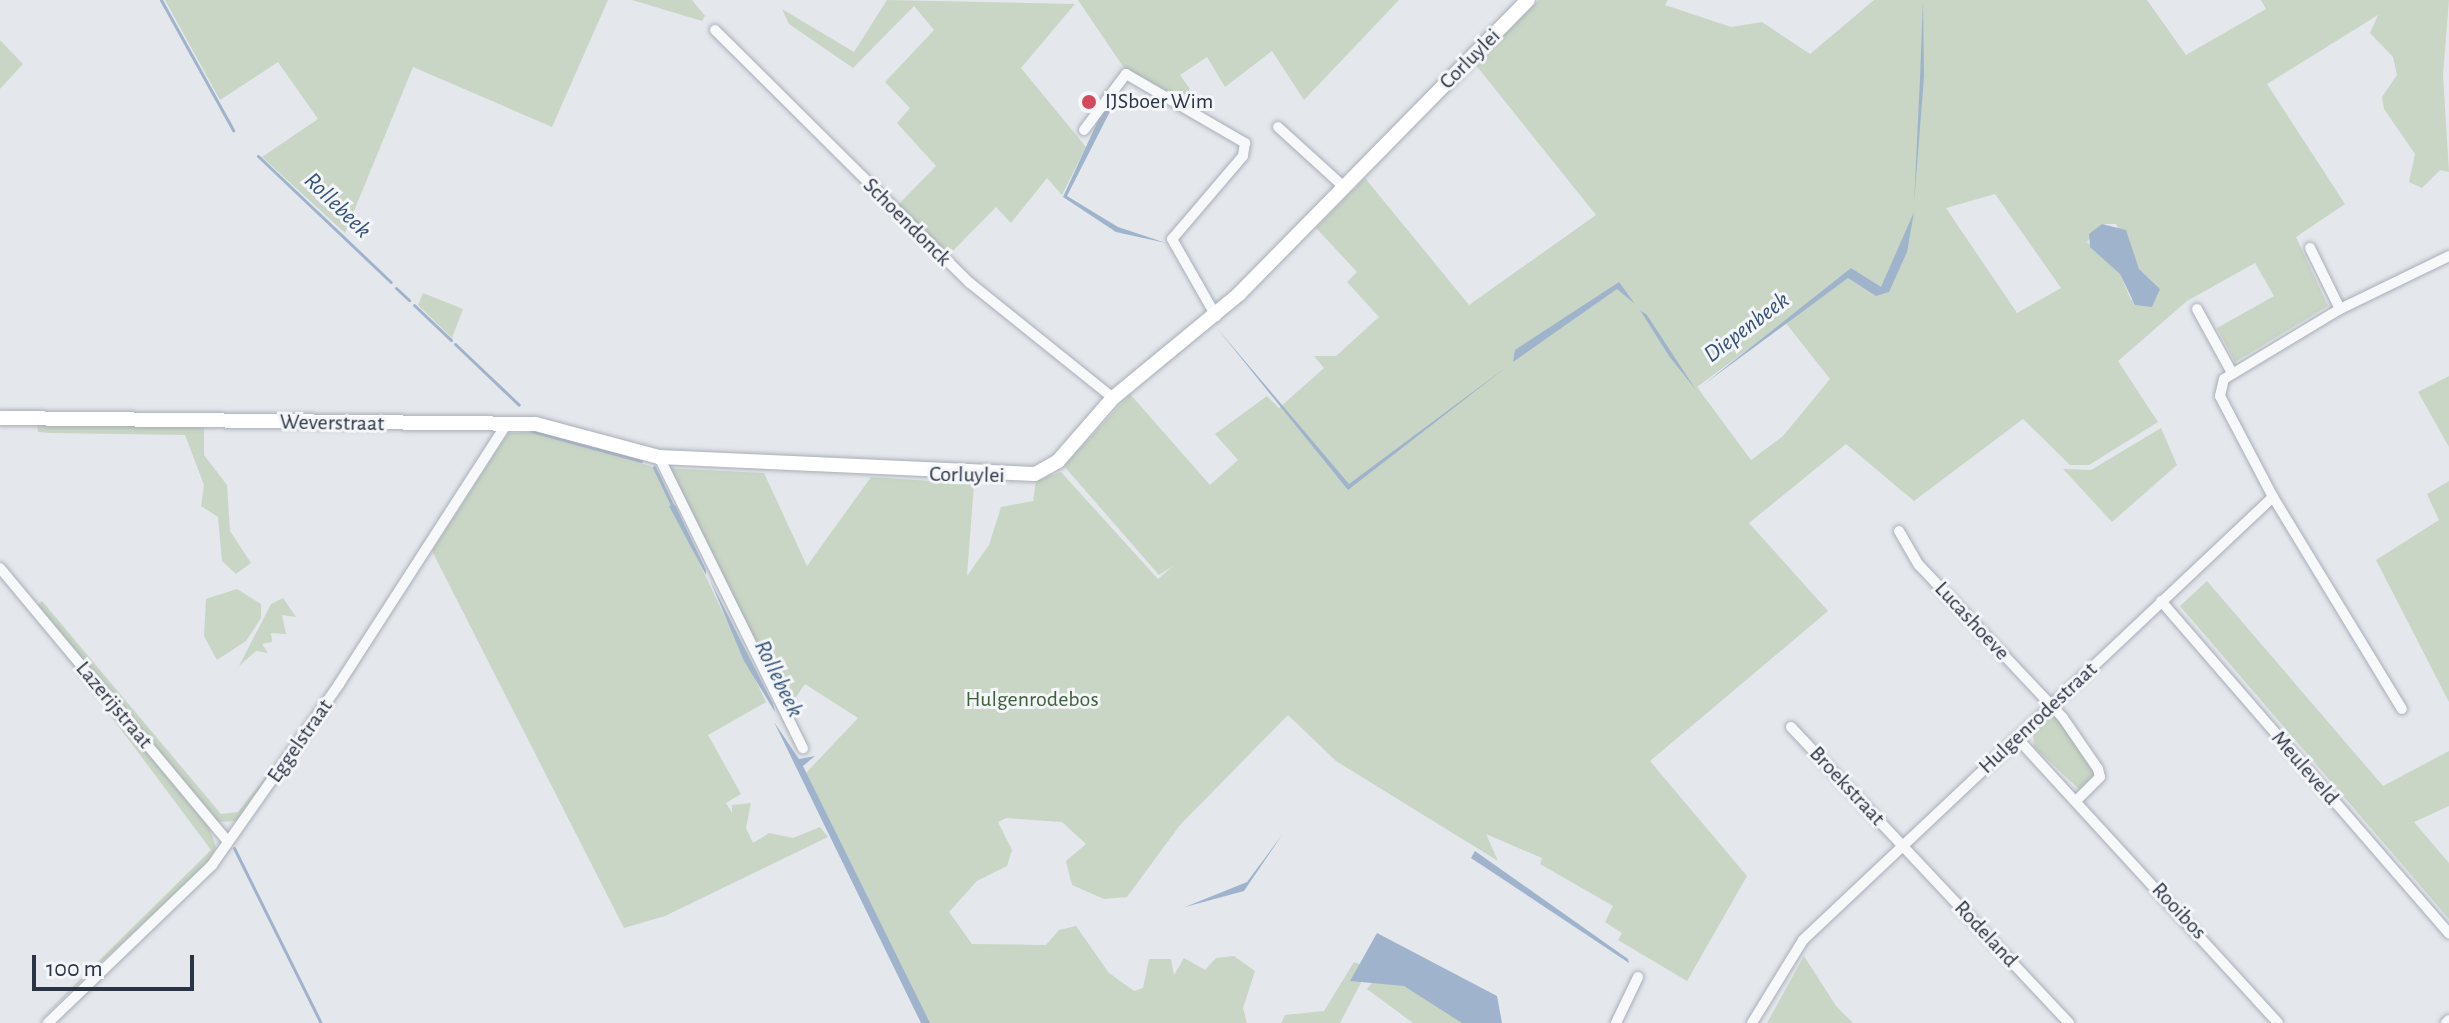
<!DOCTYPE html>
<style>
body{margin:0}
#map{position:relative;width:2449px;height:1023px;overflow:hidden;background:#e4e7ec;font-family:"Alegreya Sans",sans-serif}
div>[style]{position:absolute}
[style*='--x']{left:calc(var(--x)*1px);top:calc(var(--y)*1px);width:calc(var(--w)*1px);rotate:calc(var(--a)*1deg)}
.green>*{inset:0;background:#c9d6c5}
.water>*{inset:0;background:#9fb4cc}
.stream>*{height:3px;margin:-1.5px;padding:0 1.5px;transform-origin:1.5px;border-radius:1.5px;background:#9fb4cc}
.roads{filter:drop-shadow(0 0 2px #a9aeb7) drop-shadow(0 0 2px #a9aeb7)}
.street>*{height:10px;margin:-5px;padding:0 5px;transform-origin:5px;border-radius:5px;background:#f7f8fa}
.secondary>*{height:14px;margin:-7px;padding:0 7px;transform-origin:7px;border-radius:7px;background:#fff}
.dots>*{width:22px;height:22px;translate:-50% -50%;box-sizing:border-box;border:4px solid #f4f6f9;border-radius:50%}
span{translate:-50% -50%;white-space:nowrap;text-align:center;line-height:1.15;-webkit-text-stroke:6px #f4f6f9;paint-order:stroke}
.street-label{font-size:22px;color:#2b3445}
.poi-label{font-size:22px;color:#2b3445}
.left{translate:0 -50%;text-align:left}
.park-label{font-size:22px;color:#3f6138}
.water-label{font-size:24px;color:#34527a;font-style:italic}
.scale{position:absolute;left:32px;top:955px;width:162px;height:36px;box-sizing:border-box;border:4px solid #2b3445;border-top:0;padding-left:10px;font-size:24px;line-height:28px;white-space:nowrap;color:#2b3445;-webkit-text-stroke:6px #f4f6f9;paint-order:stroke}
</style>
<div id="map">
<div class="green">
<i style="clip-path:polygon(165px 0,608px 0,552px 127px,413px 67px,345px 233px,262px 157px,318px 119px,278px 62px,220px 100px)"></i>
<i style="clip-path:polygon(632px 0,692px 0,705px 16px,702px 21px)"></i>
<i style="clip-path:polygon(887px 0,1075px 4px,1021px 68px,1086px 147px,1062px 195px,1047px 178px,1011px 223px,996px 207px,947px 257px,896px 207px,936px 166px,897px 123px,910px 108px,885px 82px,934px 30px,914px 6px,853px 68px,789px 24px,782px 9px,854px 52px)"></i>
<i style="clip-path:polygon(1078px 0,1399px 0,1304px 100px,1272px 51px,1225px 87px,1207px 57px,1180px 75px,1190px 89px,1181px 98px,1124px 68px)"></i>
<i style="clip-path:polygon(evenodd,1539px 0,1668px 0,1665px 5px,1731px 27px,1762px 22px,1810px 54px,1874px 0,2147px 0,2186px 55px,2266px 9px,2261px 0,2449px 0,2443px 75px,2449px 172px,2440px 170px,2422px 188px,2409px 182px,2415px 154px,2384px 109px,2382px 97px,2397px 75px,2393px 57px,2370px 33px,2378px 15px,2267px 84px,2345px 204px,2296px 237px,2328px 306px,2235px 362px,2217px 328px,2274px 296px,2255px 263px,2187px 301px,2118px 361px,2158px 422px,2089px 465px,2070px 465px,2023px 419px,1914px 501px,1846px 444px,1749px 523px,1828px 611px,1650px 761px,1747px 876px,1687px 981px,1618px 940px,1622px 933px,1605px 922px,1613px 906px,1540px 864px,1542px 858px,1486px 834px,1498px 861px,1336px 761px,1288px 715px,1180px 825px,1127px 897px,1104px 899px,1072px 885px,1066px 861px,1086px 844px,1062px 822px,1006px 818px,998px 822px,1012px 850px,1007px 866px,977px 881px,949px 912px,972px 944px,1046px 945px,1059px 930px,1076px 926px,1109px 973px,1134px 991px,1143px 988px,1149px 959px,1171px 959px,1174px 975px,1184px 958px,1205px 970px,1216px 958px,1234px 956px,1255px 971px,1243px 1008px,1247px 1023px,924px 1023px,804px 775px,858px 718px,805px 684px,785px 713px,664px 468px,764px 473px,807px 566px,871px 477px,974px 484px,967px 576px,989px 545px,1001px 507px,1033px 501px,1036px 481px,1061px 472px,1158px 579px,1173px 566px,1159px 575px,1064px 466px,1130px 394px,1210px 485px,1238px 460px,1215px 434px,1267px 396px,1279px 408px,1324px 368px,1314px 356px,1336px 356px,1379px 317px,1347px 282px,1357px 272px,1316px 228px,1365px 178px,1469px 305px,1596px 215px,1475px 64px,1539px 0,1995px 194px,2061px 288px,2017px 313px,1946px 208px,1995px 194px,1539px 0,2102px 224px,2116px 224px,2139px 269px,2160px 289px,2131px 300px,2120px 274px,2087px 242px,2102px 224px,1539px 0,1785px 322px,1830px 379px,1783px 436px,1751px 460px,1697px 387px,1785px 322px)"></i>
<i style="clip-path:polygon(0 40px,23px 64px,0 89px)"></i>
<i style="clip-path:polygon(423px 293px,463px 309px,452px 338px,418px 305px)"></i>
<i style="clip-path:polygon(2449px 376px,2449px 447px,2418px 392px)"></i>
<i style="clip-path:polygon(37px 423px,204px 427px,204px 455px,227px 485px,230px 531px,251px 563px,236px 574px,222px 561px,218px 517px,201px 506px,204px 485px,185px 435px,50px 433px,38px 432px)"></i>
<i style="clip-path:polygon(2161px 428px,2177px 465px,2112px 522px,2063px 469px,2091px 470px)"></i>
<i style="clip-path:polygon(535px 432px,653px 467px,766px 702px,708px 735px,741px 794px,726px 803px,732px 813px,732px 805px,751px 803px,746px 828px,753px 843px,769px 833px,793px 838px,820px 827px,828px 837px,665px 916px,624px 928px,432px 551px,508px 433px)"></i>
<i style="clip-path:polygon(2449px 481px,2449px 702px,2376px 560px,2439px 520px,2427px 494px)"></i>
<i style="clip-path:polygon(2207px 581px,2383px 786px,2449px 751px,2449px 806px,2414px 822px,2449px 863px,2449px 919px,2180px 606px)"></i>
<i style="clip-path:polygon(237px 589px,261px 604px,261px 618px,246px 641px,217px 660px,204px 636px,206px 599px)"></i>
<i style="clip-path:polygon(283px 598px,296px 617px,282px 615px,286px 634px,271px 633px,272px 642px,262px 644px,268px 653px,256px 651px,239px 666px,271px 604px)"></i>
<i style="clip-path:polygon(42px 601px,221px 814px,238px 812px,293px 742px,238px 821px,217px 822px,37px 605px)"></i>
<i style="clip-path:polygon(52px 637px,209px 826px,216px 847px,208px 863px,36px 1023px,211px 850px)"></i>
<i style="clip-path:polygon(2050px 717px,2059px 718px,2097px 775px,2081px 791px,2034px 747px,2033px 733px)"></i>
<i style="clip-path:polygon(1804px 956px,1836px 1006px,1853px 1023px,1767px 1023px)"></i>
<i style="clip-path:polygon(1354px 962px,1364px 966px,1364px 977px,1340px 1023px,1281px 1023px,1285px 1015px,1324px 1011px)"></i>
<i style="clip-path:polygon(1384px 969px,1466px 1023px,1413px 1023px,1367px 989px)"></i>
</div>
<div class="water">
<i style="clip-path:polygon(1923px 0,1924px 77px,1914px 204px,1920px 78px)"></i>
<i style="clip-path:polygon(1125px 82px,1067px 196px,1118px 227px,1166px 243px,1116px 232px,1063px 197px,1102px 112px)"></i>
<i style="clip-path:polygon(1914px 212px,1907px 252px,1889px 292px,1876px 296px,1848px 278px,1703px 385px,1851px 268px,1881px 287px)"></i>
<i style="clip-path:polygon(2102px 224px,2126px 230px,2139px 269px,2160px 289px,2152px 307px,2135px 305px,2120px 274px,2090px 247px,2089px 234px)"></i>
<i style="clip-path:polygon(1619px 282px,1635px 304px,1617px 289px,1513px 362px,1515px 350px)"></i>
<i style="clip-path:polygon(1640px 310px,1647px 315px,1696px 390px,1669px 356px)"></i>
<i style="clip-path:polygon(1216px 327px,1349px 484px,1509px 365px,1348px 490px)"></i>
<i style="clip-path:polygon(675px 505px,706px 570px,706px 575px,669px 506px)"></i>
<i style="clip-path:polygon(710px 580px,773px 704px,775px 712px,744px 661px)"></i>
<i style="clip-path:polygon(774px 722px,799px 759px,815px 756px,803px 766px,930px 1023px,921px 1023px)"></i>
<i style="clip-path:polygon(1282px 835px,1244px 891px,1185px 907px,1247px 882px)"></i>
<i style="clip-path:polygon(1475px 851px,1628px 959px,1629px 963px,1471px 858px)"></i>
<i style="clip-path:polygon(1377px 933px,1497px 996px,1502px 1023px,1462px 1023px,1404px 986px,1350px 981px)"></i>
</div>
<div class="stream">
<i style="--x:161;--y:0;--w:149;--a:61"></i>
<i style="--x:258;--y:156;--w:183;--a:43.5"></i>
<i style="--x:396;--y:288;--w:18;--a:43"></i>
<i style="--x:414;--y:305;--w:51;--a:43.4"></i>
<i style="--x:455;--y:344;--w:88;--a:43.6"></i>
<i style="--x:532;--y:431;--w:113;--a:15.4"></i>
<i style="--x:654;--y:467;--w:44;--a:64.6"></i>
<i style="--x:234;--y:848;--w:195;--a:63.6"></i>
</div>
<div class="roads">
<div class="street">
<i style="--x:715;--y:30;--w:359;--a:44.8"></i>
<i style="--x:970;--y:283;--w:184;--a:38.8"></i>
<i style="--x:1278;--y:127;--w:89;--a:42.3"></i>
<i style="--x:1084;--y:130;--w:70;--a:-53.1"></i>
<i style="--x:1126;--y:74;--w:138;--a:30.1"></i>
<i style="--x:1245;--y:143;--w:13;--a:99"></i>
<i style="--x:1243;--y:156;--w:109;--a:130.5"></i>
<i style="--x:1172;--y:239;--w:89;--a:60.3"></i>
<i style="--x:2310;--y:248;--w:68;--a:63.8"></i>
<i style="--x:2197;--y:309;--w:73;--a:61.3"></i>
<i style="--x:659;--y:457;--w:325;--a:63.7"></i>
<i style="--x:2273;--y:497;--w:248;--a:58.7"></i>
<i style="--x:1899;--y:531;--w:39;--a:60"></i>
<i style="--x:1919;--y:565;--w:210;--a:46.7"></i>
<i style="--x:2063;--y:718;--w:62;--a:55.5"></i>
<i style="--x:2098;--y:769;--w:8;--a:76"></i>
<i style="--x:2100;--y:777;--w:34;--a:135"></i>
<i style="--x:0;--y:568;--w:356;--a:50.2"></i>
<i style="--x:2161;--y:601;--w:440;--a:49.1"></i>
<i style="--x:1791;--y:727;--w:406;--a:46.8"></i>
<i style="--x:2017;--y:738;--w:386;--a:47.5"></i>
<i style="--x:48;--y:1023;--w:228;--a:-43.9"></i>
<i style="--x:212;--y:865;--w:221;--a:-54.9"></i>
<i style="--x:339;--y:684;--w:310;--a:-57.2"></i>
<i style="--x:1616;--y:1023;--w:51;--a:-64.4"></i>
<i style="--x:1752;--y:1023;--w:97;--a:-58.4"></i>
<i style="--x:1803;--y:940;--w:646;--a:-43.31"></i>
<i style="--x:2273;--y:497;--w:114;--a:-117.7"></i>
<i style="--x:2220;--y:396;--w:17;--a:-77"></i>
<i style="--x:2224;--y:379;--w:135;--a:-31.1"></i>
<i style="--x:2340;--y:309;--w:121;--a:-25.9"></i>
<i style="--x:2446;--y:1023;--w:4;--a:-45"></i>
</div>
<div class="secondary">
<i style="--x:0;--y:418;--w:536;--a:0.64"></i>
<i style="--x:536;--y:424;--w:127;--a:15"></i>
<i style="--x:659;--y:457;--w:376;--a:2.6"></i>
<i style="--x:1035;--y:474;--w:26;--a:-29"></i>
<i style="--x:1058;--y:461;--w:84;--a:-48.9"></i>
<i style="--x:1113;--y:398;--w:163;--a:-39.5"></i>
<i style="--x:1239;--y:294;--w:412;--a:-45.5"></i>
</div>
</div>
<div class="dots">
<i style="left:1089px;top:102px;background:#d1495b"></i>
</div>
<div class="street-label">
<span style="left:1470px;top:59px;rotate:-45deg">Corluylei</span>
<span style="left:907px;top:222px;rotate:45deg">Schoendonck</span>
<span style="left:332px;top:423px;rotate:1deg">Weverstraat</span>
<span style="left:967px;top:475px;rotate:1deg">Corluylei</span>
<span style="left:1972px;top:621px;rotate:47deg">Lucashoeve</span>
<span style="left:114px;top:705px;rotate:50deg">Lazerijstraat</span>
<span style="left:2038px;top:718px;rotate:-43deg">Hulgenrodestraat</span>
<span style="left:300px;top:741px;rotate:-55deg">Eggelstraat</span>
<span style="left:2305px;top:768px;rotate:49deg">Meuleveld</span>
<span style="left:1847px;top:786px;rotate:47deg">Broekstraat</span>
<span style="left:2179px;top:911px;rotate:47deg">Rooibos</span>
<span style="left:1986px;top:934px;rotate:47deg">Rodeland</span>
</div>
<div class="poi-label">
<span class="left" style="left:1105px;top:102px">IJSboer Wim</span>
</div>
<div class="park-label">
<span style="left:1032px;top:700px">Hulgenrodebos</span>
</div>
<div class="water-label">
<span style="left:337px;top:206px;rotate:44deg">Rollebeek</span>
<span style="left:1747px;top:328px;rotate:-37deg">Diepenbeek</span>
<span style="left:778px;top:679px;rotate:64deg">Rollebeek</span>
</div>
<div class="scale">100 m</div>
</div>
